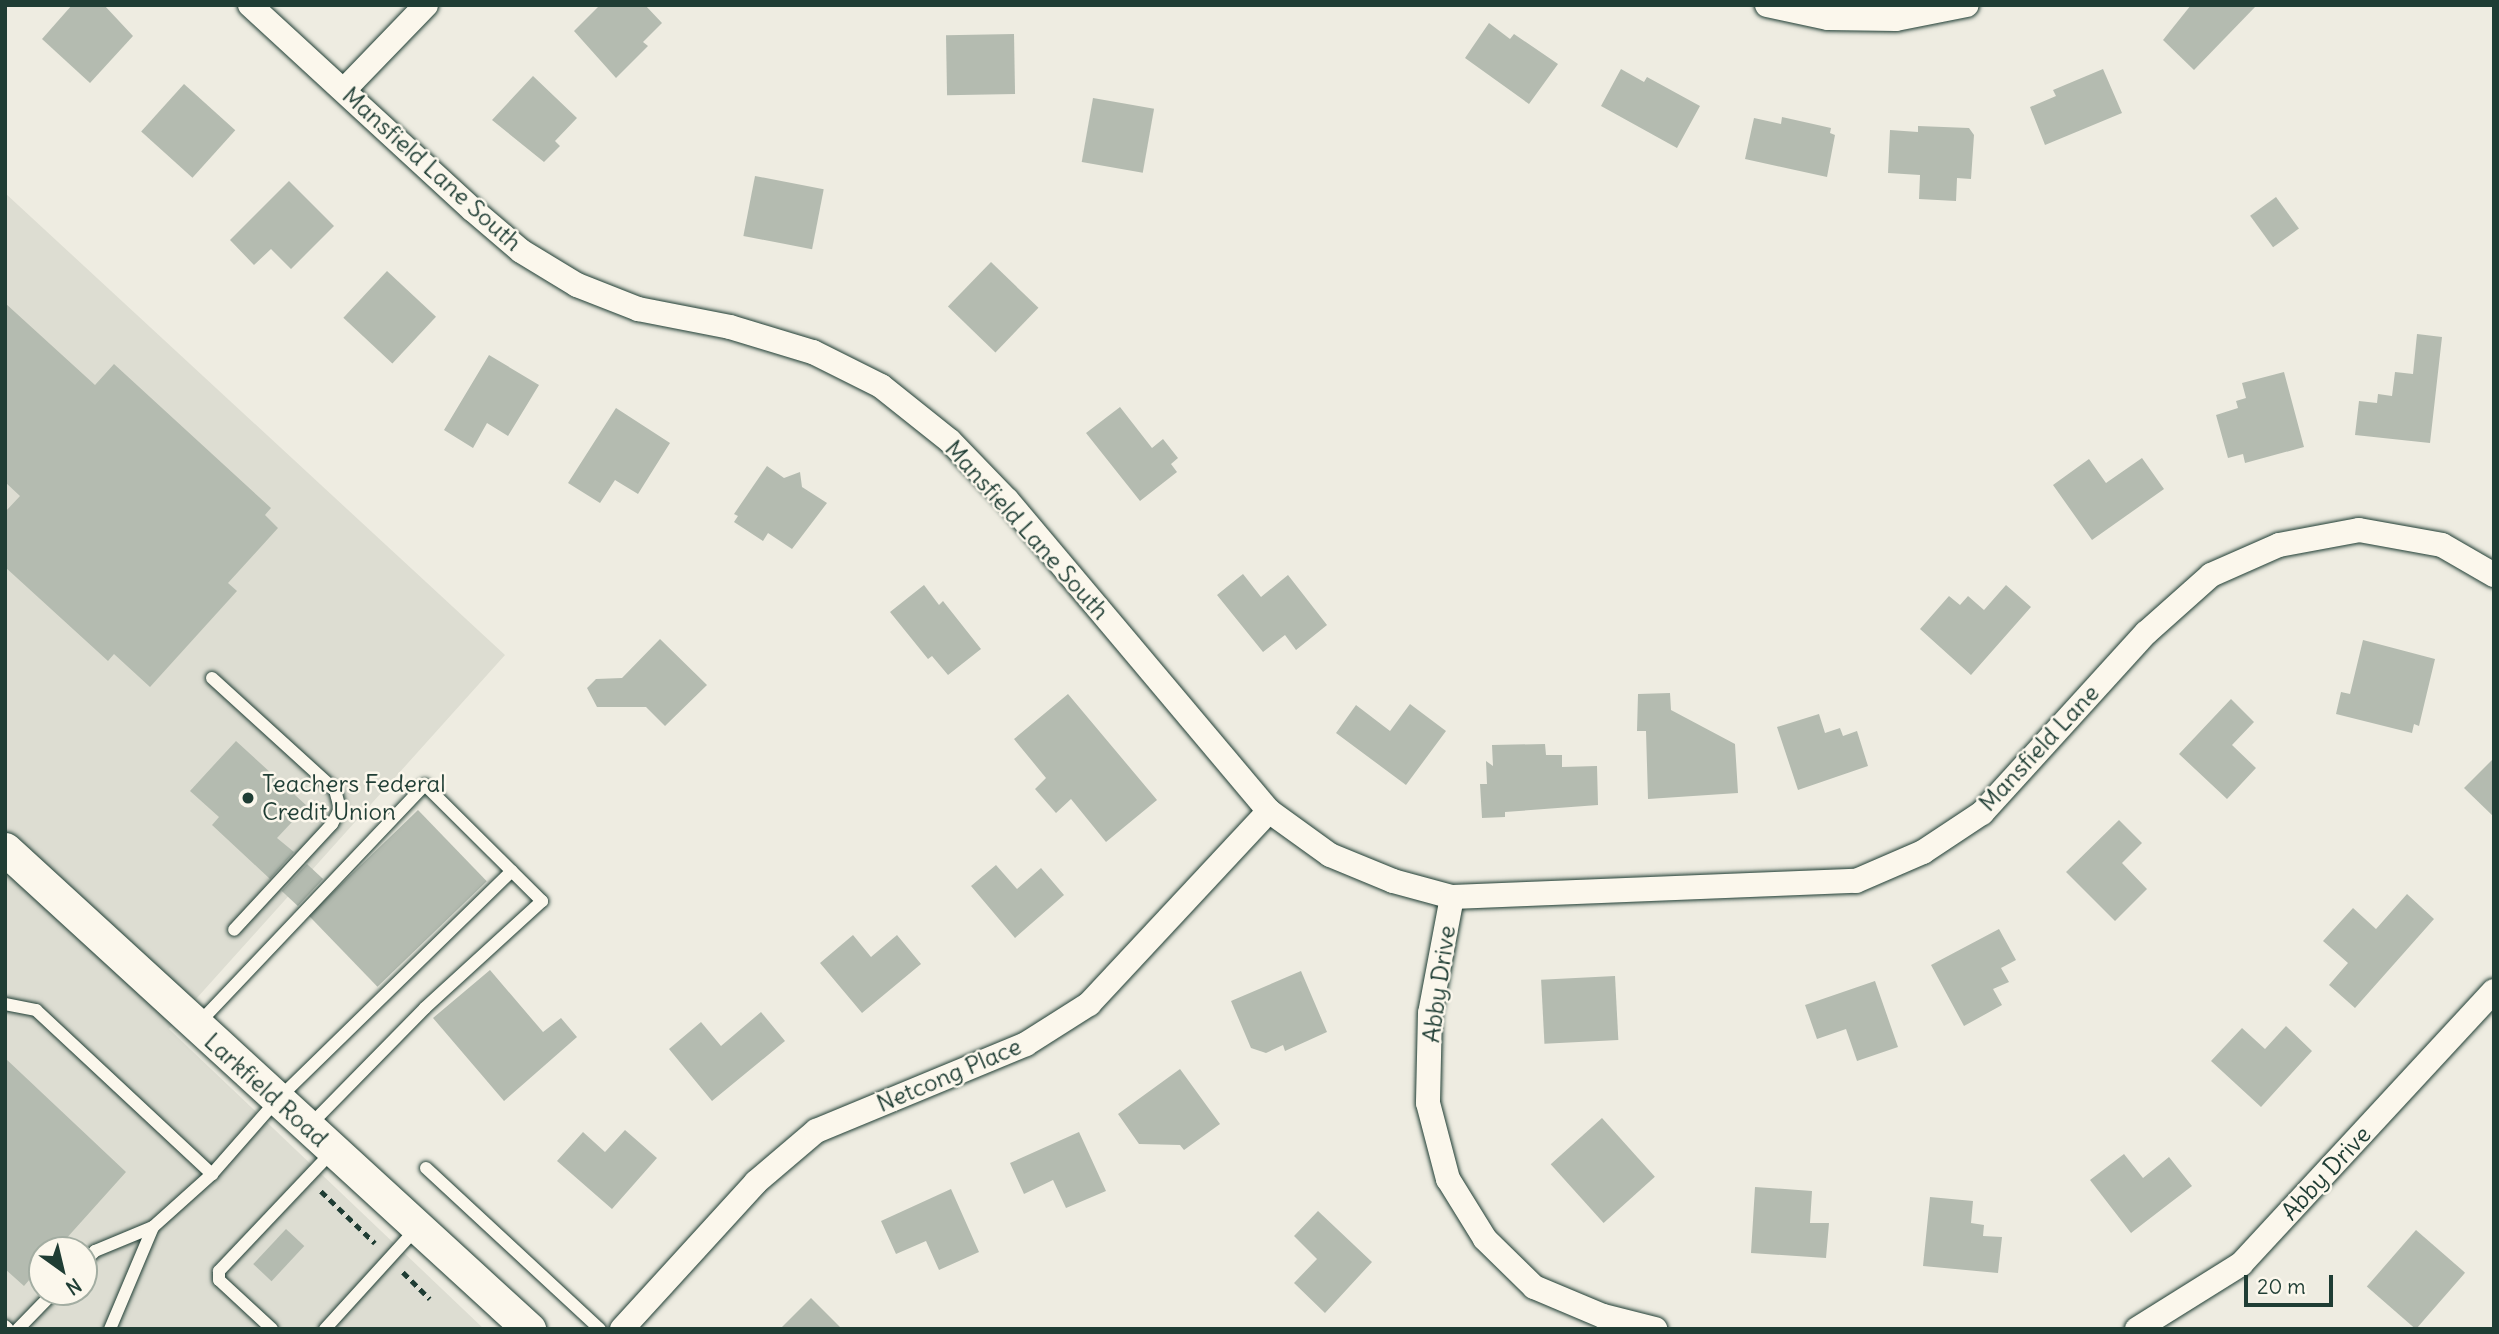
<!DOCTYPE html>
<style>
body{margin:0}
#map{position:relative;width:2499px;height:1334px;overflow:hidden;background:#eeece1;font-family:Delius,sans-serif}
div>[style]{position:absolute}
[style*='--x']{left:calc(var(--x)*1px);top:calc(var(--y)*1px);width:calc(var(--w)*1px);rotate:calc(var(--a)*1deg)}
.built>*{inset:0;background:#ddddd2}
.building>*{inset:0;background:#b4bbb0;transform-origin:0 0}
.path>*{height:4.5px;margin-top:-2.25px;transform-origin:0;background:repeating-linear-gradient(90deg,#1f3d34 0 7px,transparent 0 12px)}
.roads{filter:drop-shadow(0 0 2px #1f3d34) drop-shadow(0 0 2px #1f3d34)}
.lane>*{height:12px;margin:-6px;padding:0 6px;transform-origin:6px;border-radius:6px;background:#fbf7ec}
.street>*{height:24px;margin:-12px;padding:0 12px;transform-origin:12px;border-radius:12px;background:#fbf7ec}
.secondary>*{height:33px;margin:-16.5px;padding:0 16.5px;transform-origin:16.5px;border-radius:16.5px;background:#fbf7ec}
.dots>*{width:19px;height:19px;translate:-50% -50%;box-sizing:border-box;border:4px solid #fbf7ec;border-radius:50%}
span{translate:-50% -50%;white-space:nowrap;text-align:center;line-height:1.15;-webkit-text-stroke:5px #fbf7ec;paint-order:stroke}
.street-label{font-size:24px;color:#1f3d34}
.poi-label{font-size:24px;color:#1f3d34}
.left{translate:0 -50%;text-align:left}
.frame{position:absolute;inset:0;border:7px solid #1f3d34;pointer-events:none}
.north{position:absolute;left:28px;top:1236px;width:70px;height:70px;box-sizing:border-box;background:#fbf7ec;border:2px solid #a3ada2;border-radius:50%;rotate:146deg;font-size:19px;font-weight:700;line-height:28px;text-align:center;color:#1f3d34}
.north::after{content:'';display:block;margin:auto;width:24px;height:32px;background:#1f3d34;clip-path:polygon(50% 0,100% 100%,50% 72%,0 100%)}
.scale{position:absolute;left:2244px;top:1275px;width:89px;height:32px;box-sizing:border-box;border:4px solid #1f3d34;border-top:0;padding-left:9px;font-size:21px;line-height:24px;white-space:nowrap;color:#1f3d34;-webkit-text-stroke:5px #fbf7ec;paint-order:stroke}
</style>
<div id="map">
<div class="built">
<i style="clip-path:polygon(evenodd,5px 193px,505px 655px,169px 1029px,484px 1329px,5px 1329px,5px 193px,42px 1250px,84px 1250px,84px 1292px,42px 1292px,42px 1250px)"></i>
</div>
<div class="building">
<i style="clip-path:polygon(72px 5px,104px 5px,133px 36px,90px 83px,42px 39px)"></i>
<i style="clip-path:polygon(600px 5px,645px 5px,662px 23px,643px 42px,648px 46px,616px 78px,574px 31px)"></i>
<i style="clip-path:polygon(2191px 5px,2257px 5px,2194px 70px,2163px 40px)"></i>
<i style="clip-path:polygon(1489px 23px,1510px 39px,1514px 34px,1558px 64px,1529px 104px,1465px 58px)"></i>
<i style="left:1014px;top:34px;width:60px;height:68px;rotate:89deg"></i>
<i style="clip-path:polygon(1621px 69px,1644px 82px,1647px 77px,1700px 106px,1677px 148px,1601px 106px)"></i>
<i style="clip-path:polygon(2103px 69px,2122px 113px,2045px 145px,2030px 107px,2056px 96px,2053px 90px)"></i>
<i style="clip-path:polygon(533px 76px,577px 118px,555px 141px,560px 146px,544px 162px,492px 120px)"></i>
<i style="left:184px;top:84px;width:69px;height:64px;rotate:42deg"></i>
<i style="left:1093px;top:98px;width:62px;height:65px;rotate:10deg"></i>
<i style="clip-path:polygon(1782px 117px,1831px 128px,1830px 133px,1835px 135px,1827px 177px,1745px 159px,1754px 118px,1781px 124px)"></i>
<i style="clip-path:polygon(1918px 126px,1969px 128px,1974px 135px,1971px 179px,1957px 178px,1956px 201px,1919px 199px,1920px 175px,1888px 173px,1890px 130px,1918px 132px)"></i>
<i style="left:755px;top:176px;width:70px;height:61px;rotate:11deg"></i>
<i style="clip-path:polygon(289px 181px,334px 226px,291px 269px,271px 249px,254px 265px,230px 240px)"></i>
<i style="left:2276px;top:197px;width:39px;height:32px;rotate:54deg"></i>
<i style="left:991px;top:262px;width:66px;height:62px;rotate:44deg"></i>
<i style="left:387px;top:271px;width:67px;height:64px;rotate:43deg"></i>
<i style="clip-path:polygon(5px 303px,95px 385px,114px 364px,271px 508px,265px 515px,278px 528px,228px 583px,237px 591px,150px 687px,114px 654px,108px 661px,5px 567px,5px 512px,20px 496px,5px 482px)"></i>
<i style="clip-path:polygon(2417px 334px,2442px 337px,2430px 443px,2355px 435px,2359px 401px,2377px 403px,2378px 394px,2392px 396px,2395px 372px,2413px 374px)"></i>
<i style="clip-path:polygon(489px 355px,539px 385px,508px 436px,487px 423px,473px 448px,444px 430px)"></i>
<i style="clip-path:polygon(2284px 372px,2304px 447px,2245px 463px,2243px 454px,2228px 458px,2216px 415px,2238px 408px,2236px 401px,2246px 398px,2242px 383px)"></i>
<i style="clip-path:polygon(1120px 407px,1152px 448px,1163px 439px,1178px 458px,1171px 464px,1177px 472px,1140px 501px,1086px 433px)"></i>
<i style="clip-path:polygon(616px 408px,670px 443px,638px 494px,615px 480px,600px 503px,568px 483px)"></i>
<i style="clip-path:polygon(2142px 458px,2164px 489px,2092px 540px,2053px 485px,2089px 459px,2106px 483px)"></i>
<i style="clip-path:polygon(767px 466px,784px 478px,800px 472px,802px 487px,827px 503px,792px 549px,768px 533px,763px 541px,734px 522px,738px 516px,734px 514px)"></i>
<i style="clip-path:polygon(1243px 574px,1261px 597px,1288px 575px,1327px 625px,1296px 650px,1285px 635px,1263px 652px,1217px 595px)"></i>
<i style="clip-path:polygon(924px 585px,939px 605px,943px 601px,981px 649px,948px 675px,932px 656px,928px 659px,890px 612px)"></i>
<i style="clip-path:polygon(2006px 585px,2031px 607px,1971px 675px,1920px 629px,1949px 596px,1960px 605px,1968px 596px,1984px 610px)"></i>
<i style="clip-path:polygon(660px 639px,707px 685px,665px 726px,646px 707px,597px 707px,587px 688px,596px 679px,622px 678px)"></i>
<i style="clip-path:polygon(2363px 640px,2435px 659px,2419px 726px,2414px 724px,2412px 733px,2336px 714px,2341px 692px,2350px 694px)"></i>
<i style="clip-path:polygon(1670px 693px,1671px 710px,1735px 744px,1738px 793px,1648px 799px,1646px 731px,1637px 731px,1638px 694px)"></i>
<i style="clip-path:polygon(1068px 694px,1157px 800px,1106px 842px,1071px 799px,1056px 813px,1035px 789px,1046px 778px,1014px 739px)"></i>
<i style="clip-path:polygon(2231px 699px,2254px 722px,2232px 745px,2256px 768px,2227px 799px,2179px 754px)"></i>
<i style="clip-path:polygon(1410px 704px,1446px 731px,1406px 785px,1336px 733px,1356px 705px,1390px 731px)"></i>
<i style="clip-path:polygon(1819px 714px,1825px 733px,1840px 728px,1843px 736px,1857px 731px,1868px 766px,1798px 790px,1777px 727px)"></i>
<i style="clip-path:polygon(236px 741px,307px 806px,277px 838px,294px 852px,270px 879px,212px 825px,219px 817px,190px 791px)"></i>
<i style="clip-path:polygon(1545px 744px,1546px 755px,1562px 755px,1562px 767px,1597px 766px,1598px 805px,1505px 812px,1505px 817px,1482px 818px,1480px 784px,1487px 784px,1486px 761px,1493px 766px,1492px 745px)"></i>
<i style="clip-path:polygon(2494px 758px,2494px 817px,2464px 788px)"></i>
<i style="left:418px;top:810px;width:99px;height:152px;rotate:46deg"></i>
<i style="clip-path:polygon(2119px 820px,2142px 843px,2122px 863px,2147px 889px,2115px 921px,2066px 872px)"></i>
<i style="left:307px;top:864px;width:22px;height:37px;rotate:43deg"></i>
<i style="clip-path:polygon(996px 865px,1017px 889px,1041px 868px,1064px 895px,1015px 938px,971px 886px)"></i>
<i style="clip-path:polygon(2407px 894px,2434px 919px,2355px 1008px,2329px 985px,2348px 963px,2323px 941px,2353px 908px,2376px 929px)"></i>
<i style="clip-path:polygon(1999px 929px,2016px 960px,2001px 968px,2009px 982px,1993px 989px,2002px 1005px,1964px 1026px,1931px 965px)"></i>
<i style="clip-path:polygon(853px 935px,871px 957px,897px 935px,921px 964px,862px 1013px,820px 963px)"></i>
<i style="clip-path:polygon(490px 970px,543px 1032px,561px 1018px,577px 1037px,504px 1101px,433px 1018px)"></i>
<i style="clip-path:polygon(1301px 971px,1327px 1032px,1285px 1051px,1283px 1045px,1266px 1053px,1251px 1048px,1231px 1001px)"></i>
<i style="left:1615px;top:976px;width:64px;height:74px;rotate:87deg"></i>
<i style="clip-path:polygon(1875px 981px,1898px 1047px,1857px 1061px,1846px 1029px,1817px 1039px,1805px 1005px)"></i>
<i style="clip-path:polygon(761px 1012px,785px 1041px,712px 1101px,669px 1049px,701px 1022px,721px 1046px)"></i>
<i style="clip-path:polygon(2286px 1026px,2312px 1051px,2261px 1107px,2211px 1061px,2242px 1028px,2265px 1049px)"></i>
<i style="clip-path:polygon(5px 1058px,126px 1172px,56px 1250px,42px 1250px,42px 1265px,24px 1286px,5px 1269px)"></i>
<i style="clip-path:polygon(1180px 1069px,1220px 1124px,1184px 1150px,1180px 1145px,1139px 1144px,1118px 1114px)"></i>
<i style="left:1602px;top:1118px;width:79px;height:69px;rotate:48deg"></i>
<i style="clip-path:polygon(625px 1130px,657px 1158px,612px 1209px,557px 1161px,583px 1132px,605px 1152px)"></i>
<i style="clip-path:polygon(1079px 1132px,1106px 1191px,1066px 1208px,1053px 1180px,1024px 1194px,1010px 1163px)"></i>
<i style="clip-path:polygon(2124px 1154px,2143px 1178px,2169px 1157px,2192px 1186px,2131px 1233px,2090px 1180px)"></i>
<i style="clip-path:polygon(1755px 1187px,1812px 1191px,1810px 1223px,1829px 1223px,1826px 1258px,1751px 1253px)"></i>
<i style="clip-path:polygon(951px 1189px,979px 1252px,939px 1270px,926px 1241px,896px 1254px,881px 1221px)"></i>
<i style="clip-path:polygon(1930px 1197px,1973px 1201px,1971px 1223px,1984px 1225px,1983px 1236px,2002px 1237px,1998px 1273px,1923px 1266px)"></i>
<i style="clip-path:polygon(1318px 1211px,1372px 1262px,1325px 1313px,1294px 1283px,1317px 1259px,1294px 1236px)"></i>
<i style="left:286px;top:1229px;width:25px;height:48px;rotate:43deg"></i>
<i style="left:2416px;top:1230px;width:65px;height:75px;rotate:41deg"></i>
<i style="clip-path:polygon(811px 1298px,842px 1329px,780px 1329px)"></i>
</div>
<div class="path">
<i style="--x:321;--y:1191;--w:75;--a:43.9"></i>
<i style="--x:403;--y:1272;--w:38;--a:45"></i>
</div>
<div class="roads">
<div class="lane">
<i style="--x:212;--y:678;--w:166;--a:42.3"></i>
<i style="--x:335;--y:790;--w:20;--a:75"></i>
<i style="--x:340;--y:809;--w:17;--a:118"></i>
<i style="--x:332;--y:824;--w:144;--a:132.8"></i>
<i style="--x:5;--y:1004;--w:32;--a:11"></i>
<i style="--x:36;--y:1010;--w:241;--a:43"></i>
<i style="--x:212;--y:1174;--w:98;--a:-48.7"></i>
<i style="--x:277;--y:1100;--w:328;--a:-44.3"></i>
<i style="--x:197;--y:1025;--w:331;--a:-46.5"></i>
<i style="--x:425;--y:785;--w:165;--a:44.8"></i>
<i style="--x:542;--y:901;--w:159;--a:137.6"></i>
<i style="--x:425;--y:1008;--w:164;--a:134.5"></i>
<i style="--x:426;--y:1168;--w:237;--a:42.8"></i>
<i style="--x:84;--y:1262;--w:16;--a:-45"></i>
<i style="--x:95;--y:1251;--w:63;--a:-22.5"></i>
<i style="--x:153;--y:1227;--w:79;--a:-41.9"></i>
<i style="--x:5;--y:1326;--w:4;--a:45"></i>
<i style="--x:18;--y:1329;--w:52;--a:-45.8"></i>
<i style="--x:110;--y:1329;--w:111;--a:-67.1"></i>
<i style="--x:272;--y:1329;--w:72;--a:-137.2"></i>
<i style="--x:219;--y:1280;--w:9;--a:-90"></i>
<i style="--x:219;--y:1271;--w:166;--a:-46.5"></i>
<i style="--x:325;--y:1329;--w:137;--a:-47.7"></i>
</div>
<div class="street">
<i style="--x:250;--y:5;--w:303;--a:42.6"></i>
<i style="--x:473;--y:210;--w:63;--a:40.5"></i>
<i style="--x:521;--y:251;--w:66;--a:31.3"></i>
<i style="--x:577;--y:285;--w:66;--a:21.5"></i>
<i style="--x:638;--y:309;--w:94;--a:11.1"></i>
<i style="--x:730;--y:327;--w:87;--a:16.8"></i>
<i style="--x:813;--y:352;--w:76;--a:26.6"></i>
<i style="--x:881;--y:386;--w:88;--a:38.6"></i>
<i style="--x:950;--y:441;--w:82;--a:46"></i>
<i style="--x:1007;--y:500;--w:407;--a:49.9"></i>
<i style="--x:1269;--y:811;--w:75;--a:35.8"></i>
<i style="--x:1330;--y:855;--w:68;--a:22.4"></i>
<i style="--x:1393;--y:881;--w:61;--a:15.2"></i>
<i style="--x:1452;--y:897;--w:404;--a:-2.3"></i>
<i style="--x:1856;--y:881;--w:73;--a:-23.4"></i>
<i style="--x:1923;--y:852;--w:71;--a:-33.5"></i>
<i style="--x:1982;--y:813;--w:244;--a:-47.7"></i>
<i style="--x:2146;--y:633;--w:87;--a:-41.7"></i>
<i style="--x:2211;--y:575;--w:74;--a:-23.8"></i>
<i style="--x:2279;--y:545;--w:81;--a:-10.6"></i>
<i style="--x:2359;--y:530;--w:84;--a:10.2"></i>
<i style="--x:2442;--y:545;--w:60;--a:30"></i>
<i style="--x:1767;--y:5;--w:62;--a:12"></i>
<i style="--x:1828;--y:18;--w:68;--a:0.8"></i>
<i style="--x:1896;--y:19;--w:72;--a:-11.2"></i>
<i style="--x:344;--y:90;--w:118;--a:-46"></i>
<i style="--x:1452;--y:897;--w:118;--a:100.7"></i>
<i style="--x:1430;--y:1013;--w:90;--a:91.3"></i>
<i style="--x:1428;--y:1103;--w:79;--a:75.3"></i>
<i style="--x:1448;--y:1179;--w:70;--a:58.3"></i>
<i style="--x:1485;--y:1239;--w:69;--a:44.4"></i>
<i style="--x:1534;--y:1287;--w:75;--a:22.8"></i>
<i style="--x:1603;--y:1316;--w:54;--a:14"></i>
<i style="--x:622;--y:1329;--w:199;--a:-47.6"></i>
<i style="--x:756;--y:1182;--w:79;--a:-40.4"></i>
<i style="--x:816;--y:1131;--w:227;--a:-22.5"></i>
<i style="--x:1026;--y:1044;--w:75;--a:-32.4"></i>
<i style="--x:1089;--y:1004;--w:264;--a:-47"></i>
<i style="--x:2137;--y:1329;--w:123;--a:-32"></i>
<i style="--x:2241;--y:1264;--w:372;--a:-47.2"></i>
</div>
<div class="secondary">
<i style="--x:5;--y:849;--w:711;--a:42.49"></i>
</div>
</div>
<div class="dots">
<i style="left:248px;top:798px;background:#1f3d34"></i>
</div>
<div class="street-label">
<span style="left:432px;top:169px;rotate:42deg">Mansfield Lane South</span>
<span style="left:1027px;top:530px;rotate:48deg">Mansfield Lane South</span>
<span style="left:2039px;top:748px;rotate:-47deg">Mansfield Lane</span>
<span style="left:1439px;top:984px;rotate:-82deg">Abby Drive</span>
<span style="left:949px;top:1075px;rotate:-23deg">Netcong Place</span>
<span style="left:266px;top:1090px;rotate:42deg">Larkfield Road</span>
<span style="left:2326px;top:1173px;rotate:-47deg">Abby Drive</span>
</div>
<div class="poi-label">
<span class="left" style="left:262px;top:798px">Teachers Federal<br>Credit Union</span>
</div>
<div class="frame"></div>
<div class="north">N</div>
<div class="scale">20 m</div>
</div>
